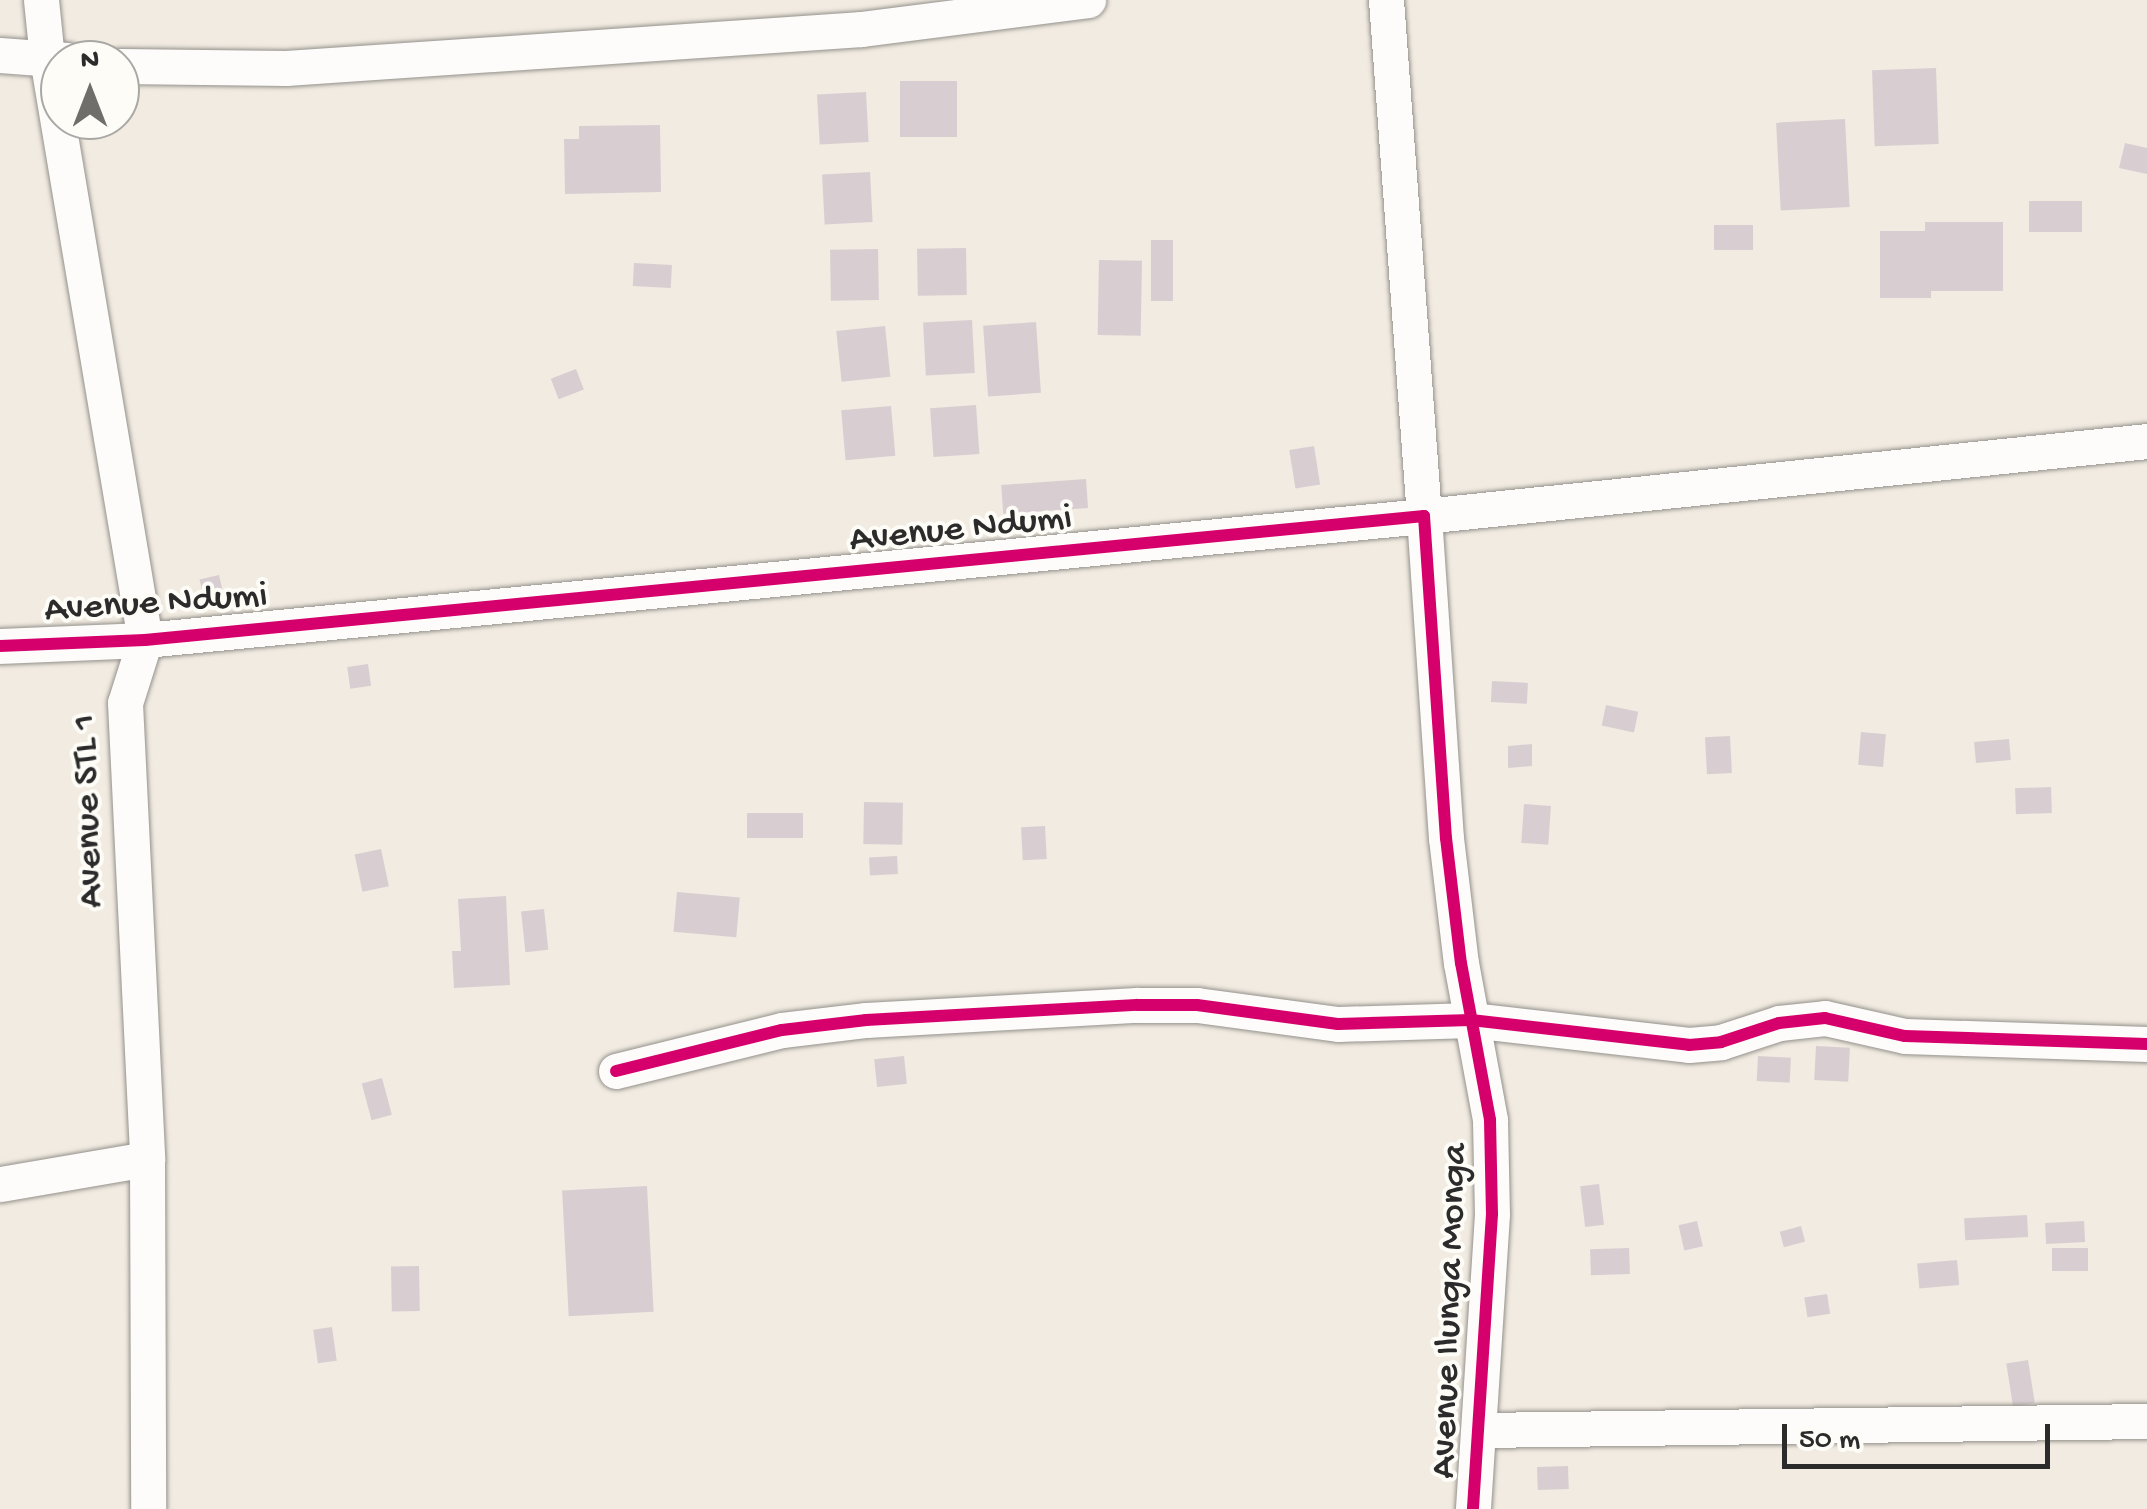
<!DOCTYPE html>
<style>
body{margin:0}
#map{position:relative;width:2147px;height:1509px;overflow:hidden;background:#f1ebe1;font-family:"Gochi Hand",sans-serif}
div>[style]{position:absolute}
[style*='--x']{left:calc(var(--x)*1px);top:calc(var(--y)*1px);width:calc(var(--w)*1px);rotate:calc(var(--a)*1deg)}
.building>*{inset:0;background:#d8ced2;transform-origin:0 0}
.roads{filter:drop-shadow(0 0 2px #94918c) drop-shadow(0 0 2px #94918c)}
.street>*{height:35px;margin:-17.5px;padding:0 17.5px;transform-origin:17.5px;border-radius:17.5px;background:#fdfcfa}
.cycleway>*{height:12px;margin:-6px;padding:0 6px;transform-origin:6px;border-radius:6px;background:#d6006c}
span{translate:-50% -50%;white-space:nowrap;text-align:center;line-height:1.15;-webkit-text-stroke:8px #fdfcf7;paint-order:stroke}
.street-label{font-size:38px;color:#2b2b2b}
.north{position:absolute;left:40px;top:40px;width:100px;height:100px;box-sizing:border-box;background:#fdfcf7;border:2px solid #a9a8a5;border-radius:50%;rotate:0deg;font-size:28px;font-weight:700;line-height:40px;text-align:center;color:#2b2b2b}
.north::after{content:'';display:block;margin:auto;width:35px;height:45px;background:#706e6b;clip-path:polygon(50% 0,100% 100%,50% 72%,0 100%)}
.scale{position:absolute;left:1782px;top:1424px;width:268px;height:45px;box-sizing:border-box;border:5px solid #2b2b2b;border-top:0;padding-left:12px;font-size:30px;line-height:35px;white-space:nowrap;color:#2b2b2b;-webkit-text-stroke:8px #fdfcf7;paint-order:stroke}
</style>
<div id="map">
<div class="building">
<i style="left:1936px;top:68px;width:76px;height:64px;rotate:88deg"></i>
<i style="left:957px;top:81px;width:56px;height:57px;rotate:90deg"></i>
<i style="left:866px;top:92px;width:50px;height:49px;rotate:87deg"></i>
<i style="left:1845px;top:119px;width:88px;height:69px;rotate:87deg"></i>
<i style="clip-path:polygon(660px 125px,661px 192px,565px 194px,564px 139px,579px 139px,579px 126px)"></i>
<i style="clip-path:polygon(2125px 143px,2147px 148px,2147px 174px,2119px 168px)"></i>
<i style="left:870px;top:172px;width:50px;height:48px;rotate:87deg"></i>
<i style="left:2029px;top:201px;width:53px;height:31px"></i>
<i style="clip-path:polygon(1925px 222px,2003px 222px,2003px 291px,1931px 291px,1931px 298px,1880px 298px,1880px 231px,1925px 231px)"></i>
<i style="left:1714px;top:225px;width:39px;height:25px"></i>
<i style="left:1151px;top:240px;width:22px;height:61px"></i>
<i style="left:966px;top:248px;width:47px;height:49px;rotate:89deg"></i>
<i style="left:878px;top:249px;width:51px;height:48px;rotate:89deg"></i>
<i style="left:1099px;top:260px;width:43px;height:75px;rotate:1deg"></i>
<i style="left:634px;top:263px;width:38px;height:23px;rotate:3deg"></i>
<i style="left:972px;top:320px;width:53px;height:49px;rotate:87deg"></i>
<i style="left:1036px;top:322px;width:71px;height:53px;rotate:86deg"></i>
<i style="left:885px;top:326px;width:51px;height:49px;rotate:84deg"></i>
<i style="left:576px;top:369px;width:22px;height:27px;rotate:69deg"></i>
<i style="left:976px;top:405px;width:49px;height:46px;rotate:86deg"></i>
<i style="left:891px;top:406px;width:50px;height:50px;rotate:85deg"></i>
<i style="left:1314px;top:446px;width:39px;height:25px;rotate:81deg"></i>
<i style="left:1086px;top:479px;width:29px;height:85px;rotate:86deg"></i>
<i style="left:219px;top:575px;width:28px;height:20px;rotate:77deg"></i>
<i style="left:368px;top:664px;width:22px;height:21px;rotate:82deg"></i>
<i style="left:1492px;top:681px;width:36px;height:21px;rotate:3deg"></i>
<i style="left:1606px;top:705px;width:33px;height:21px;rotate:12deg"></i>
<i style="left:1861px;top:732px;width:25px;height:33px;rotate:5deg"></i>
<i style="left:1730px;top:736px;width:37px;height:25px;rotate:87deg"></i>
<i style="left:2009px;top:739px;width:21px;height:35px;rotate:85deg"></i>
<i style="clip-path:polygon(1532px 744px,1532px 766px,1508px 768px,1508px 746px)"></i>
<i style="left:2051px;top:787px;width:26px;height:36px;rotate:88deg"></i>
<i style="left:864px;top:802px;width:39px;height:42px;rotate:1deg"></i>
<i style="left:1524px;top:804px;width:27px;height:39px;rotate:4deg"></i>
<i style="left:747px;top:813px;width:56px;height:25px"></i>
<i style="left:1045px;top:826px;width:33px;height:24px;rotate:87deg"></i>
<i style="left:381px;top:849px;width:38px;height:27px;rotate:78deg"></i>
<i style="left:897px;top:856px;width:18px;height:28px;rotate:87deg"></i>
<i style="left:677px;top:892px;width:63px;height:40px;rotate:5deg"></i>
<i style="clip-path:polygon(506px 896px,510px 985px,454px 988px,452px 951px,461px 951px,458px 899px)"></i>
<i style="left:544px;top:909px;width:41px;height:23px;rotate:84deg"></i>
<i style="left:1816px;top:1046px;width:34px;height:34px;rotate:3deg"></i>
<i style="left:904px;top:1056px;width:28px;height:30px;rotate:84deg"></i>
<i style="left:1758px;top:1056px;width:33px;height:25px;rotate:3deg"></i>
<i style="left:382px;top:1078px;width:38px;height:21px;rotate:75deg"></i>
<i style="left:1599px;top:1184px;width:41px;height:19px;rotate:83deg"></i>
<i style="left:647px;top:1186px;width:126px;height:85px;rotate:87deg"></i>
<i style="left:2027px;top:1215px;width:22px;height:63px;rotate:87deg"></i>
<i style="left:1697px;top:1221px;width:26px;height:19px;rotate:77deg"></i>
<i style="left:2084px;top:1221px;width:21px;height:39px;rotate:87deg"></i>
<i style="left:1801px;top:1226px;width:16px;height:22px;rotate:75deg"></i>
<i style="left:1629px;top:1248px;width:26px;height:39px;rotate:88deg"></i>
<i style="left:2088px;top:1248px;width:23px;height:36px;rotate:90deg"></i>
<i style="left:1957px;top:1260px;width:25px;height:40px;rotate:85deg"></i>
<i style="left:419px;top:1266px;width:45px;height:28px;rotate:89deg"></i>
<i style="left:1827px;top:1294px;width:20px;height:23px;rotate:81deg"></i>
<i style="left:332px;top:1327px;width:34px;height:19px;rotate:82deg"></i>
<i style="left:2028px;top:1360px;width:44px;height:22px;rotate:81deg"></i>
<i style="left:1568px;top:1466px;width:23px;height:31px;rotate:88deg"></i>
</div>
<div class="roads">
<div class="street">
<i style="--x:41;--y:0;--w:58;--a:84.1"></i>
<i style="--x:47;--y:58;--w:590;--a:80.44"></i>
<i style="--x:145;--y:640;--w:66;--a:107.6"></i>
<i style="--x:125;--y:703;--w:457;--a:87.2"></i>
<i style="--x:147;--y:1159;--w:350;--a:89.8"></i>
<i style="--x:1386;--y:0;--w:517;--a:85.79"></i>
<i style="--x:1424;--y:516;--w:727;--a:-5.92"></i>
<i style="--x:0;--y:55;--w:67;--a:4.3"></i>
<i style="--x:120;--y:66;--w:166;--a:0.7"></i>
<i style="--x:286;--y:68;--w:577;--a:-3.87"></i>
<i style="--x:862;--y:29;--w:228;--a:-7.3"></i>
<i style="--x:0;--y:646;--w:145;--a:-2.4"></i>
<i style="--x:145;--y:640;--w:1285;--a:-5.54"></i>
<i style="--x:1424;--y:516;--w:323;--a:86.1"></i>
<i style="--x:1446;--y:838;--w:126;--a:83.2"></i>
<i style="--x:1461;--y:963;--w:160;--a:79.5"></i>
<i style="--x:1490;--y:1120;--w:94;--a:88.8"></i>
<i style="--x:1492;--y:1214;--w:296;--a:93.7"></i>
<i style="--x:616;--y:1071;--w:171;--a:-13.9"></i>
<i style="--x:782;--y:1030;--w:85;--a:-6.8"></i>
<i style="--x:866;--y:1020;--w:271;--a:-3.2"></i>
<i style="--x:1137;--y:1005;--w:60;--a:0"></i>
<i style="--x:1197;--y:1005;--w:142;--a:7.7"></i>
<i style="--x:1338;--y:1024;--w:133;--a:-1.7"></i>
<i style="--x:1471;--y:1020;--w:219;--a:6.5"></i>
<i style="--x:1689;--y:1045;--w:32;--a:-5"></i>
<i style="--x:1721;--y:1042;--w:61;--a:-18.1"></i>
<i style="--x:1779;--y:1023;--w:46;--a:-6.2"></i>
<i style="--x:1825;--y:1018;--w:82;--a:12.7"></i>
<i style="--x:1905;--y:1036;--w:242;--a:1.9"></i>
<i style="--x:0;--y:1184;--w:149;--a:-9.7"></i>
<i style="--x:1479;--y:1430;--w:668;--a:-0.77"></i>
</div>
</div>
<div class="cycleway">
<i style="--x:0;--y:646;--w:145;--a:-2.4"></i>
<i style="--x:145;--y:640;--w:1285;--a:-5.54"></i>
<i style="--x:1424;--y:516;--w:323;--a:86.1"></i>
<i style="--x:1446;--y:838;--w:126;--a:83.2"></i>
<i style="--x:1461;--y:963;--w:160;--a:79.5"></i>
<i style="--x:1490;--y:1120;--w:94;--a:88.8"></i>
<i style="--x:1492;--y:1214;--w:296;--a:93.7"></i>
<i style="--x:616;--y:1071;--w:171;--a:-13.9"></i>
<i style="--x:782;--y:1030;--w:85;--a:-6.8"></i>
<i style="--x:866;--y:1020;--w:271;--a:-3.2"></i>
<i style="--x:1137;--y:1005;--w:60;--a:0"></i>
<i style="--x:1197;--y:1005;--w:142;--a:7.7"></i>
<i style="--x:1338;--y:1024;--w:133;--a:-1.7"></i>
<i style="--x:1471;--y:1020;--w:219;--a:6.5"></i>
<i style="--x:1689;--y:1045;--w:32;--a:-5"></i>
<i style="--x:1721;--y:1042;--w:61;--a:-18.1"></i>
<i style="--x:1779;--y:1023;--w:46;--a:-6.2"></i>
<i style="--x:1825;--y:1018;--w:82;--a:12.7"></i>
<i style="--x:1905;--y:1036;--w:242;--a:1.9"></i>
</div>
<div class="street-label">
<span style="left:961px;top:531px;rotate:-6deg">Avenue Ndumi</span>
<span style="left:156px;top:605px;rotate:-4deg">Avenue Ndumi</span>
<span style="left:90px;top:811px;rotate:-92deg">Avenue STL 1</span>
<span style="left:1452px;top:1311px;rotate:-88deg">Avenue Ilunga Monga</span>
</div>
<div class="north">N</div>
<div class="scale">50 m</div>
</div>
